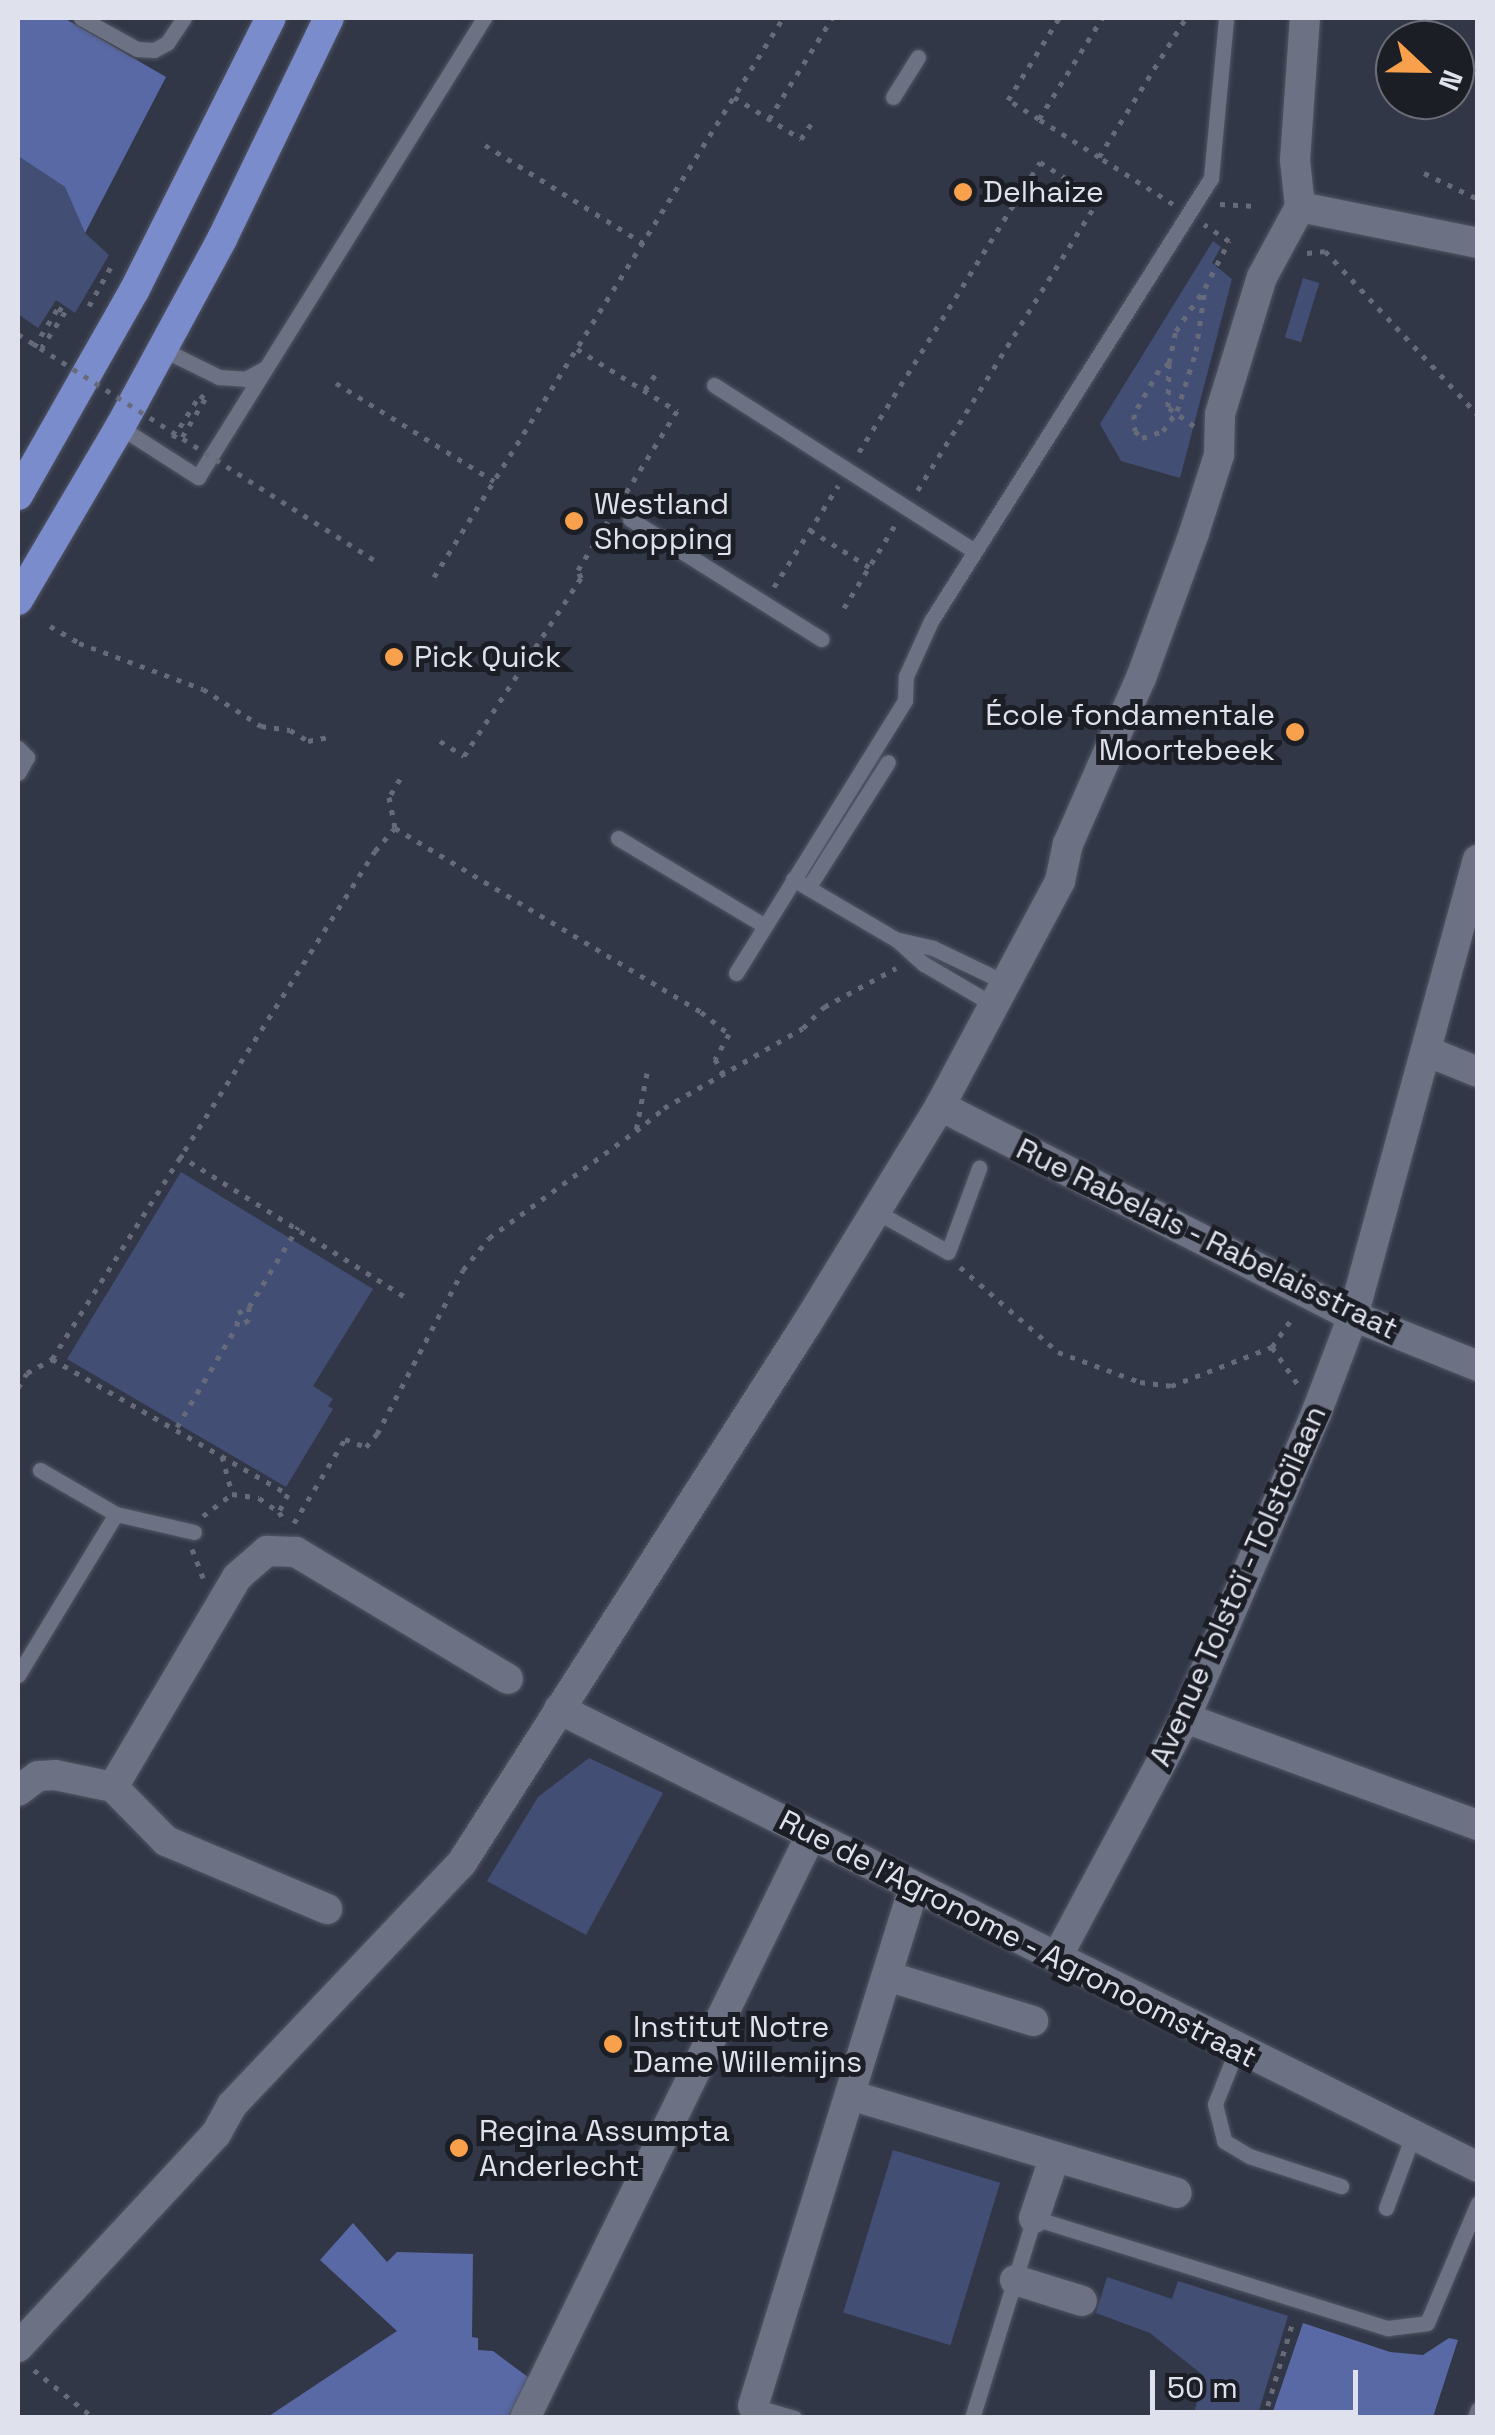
<!DOCTYPE html>
<meta charset="utf-8">
<style>
body{margin:0}
#map{position:relative;width:1495px;height:2435px;overflow:hidden;background:#323747;font-family:"Space Grotesk",sans-serif}
div>[style]{position:absolute}
[style*='--x']{left:calc(var(--x)*1px);top:calc(var(--y)*1px);width:calc(var(--w)*1px);rotate:calc(var(--a)*1deg)}
.green>*{inset:0;background:#434e75;transform-origin:0 0}
.forest>*{inset:0;background:#5969a6}
.path>*{height:5px;margin-top:-2.5px;transform-origin:0;background:repeating-linear-gradient(90deg,#666a79 0 5px,transparent 0 13px)}
.roads{filter:drop-shadow(0 0 2px #505563) drop-shadow(0 0 2px #505563)}
.lane>*{height:15px;margin:-7.5px;padding:0 7.5px;transform-origin:7.5px;border-radius:7.5px;background:#6c7284}
.street>*{height:30px;margin:-15px;padding:0 15px;transform-origin:15px;border-radius:15px;background:#6c7284}
.primary>*{height:30px;margin:-15px;padding:0 15px;transform-origin:15px;border-radius:15px;background:#7b8ccd}
.path-bridge>*{height:5px;margin-top:-2.5px;transform-origin:0;background:repeating-linear-gradient(90deg,#666a79 0 5px,transparent 0 13px)}
.dots>*{width:28px;height:28px;translate:-50% -50%;box-sizing:border-box;border:5px solid #1c1e26;border-radius:50%}
span{translate:-50% -50%;white-space:nowrap;text-align:center;line-height:1.15;-webkit-text-stroke:10px #1c1e26;paint-order:stroke}
.poi-label{font-size:30px;color:#dfe2ed}
.left{translate:0 -50%;text-align:left}
.right{translate:-100% -50%;text-align:right}
.street-label{font-size:30px;color:#dfe2ed}
.frame{position:absolute;inset:0;border:20px solid #dfe2ed;pointer-events:none}
.north{position:absolute;left:1375px;top:20px;width:100px;height:100px;box-sizing:border-box;background:#1c1e26;border:2px solid #6a6c76;border-radius:50%;rotate:112deg;font-size:28px;font-weight:700;line-height:40px;text-align:center;color:#dfe2ed}
.north::after{content:'';display:block;margin:auto;width:35px;height:45px;background:#f9a04c;clip-path:polygon(50% 0,100% 100%,50% 72%,0 100%)}
.scale{position:absolute;left:1150px;top:2370px;width:208px;height:45px;box-sizing:border-box;border:5px solid #dfe2ed;border-top:0;padding-left:12px;font-size:30px;line-height:35px;white-space:nowrap;color:#dfe2ed;-webkit-text-stroke:8px #1c1e26;paint-order:stroke}
</style>
<div id="map">
<div class="green">
<i style="clip-path:polygon(18px 156px,65px 187px,85px 233px,109px 255px,75px 313px,56px 300px,38px 328px,18px 314px)"></i>
<i style="clip-path:polygon(1213px 241px,1221px 247px,1212px 263px,1232px 279px,1180px 478px,1121px 461px,1100px 424px)"></i>
<i style="left:1303px;top:278px;width:17px;height:62px;rotate:17deg"></i>
<i style="clip-path:polygon(181px 1172px,373px 1289px,313px 1386px,333px 1399px,328px 1406px,333px 1409px,286px 1487px,67px 1359px)"></i>
<i style="clip-path:polygon(589px 1758px,663px 1793px,586px 1935px,487px 1881px,538px 1797px)"></i>
<i style="left:893px;top:2150px;width:112px;height:170px;rotate:17deg"></i>
<i style="clip-path:polygon(1107px 2277px,1172px 2299px,1178px 2281px,1288px 2316px,1257px 2417px,1193px 2417px,1204px 2376px,1150px 2333px,1096px 2313px)"></i>
</div>
<div class="forest">
<i style="clip-path:polygon(18px 18px,64px 18px,166px 77px,85px 233px,65px 187px,18px 156px)"></i>
<i style="clip-path:polygon(353px 2223px,387px 2262px,397px 2252px,473px 2254px,472px 2337px,478px 2338px,478px 2350px,493px 2351px,532px 2380px,512px 2417px,266px 2418px,397px 2331px,320px 2260px)"></i>
<i style="clip-path:polygon(1303px 2323px,1390px 2352px,1423px 2355px,1449px 2338px,1458px 2340px,1433px 2417px,1271px 2417px)"></i>
</div>
<div class="path">
<i style="--x:734;--y:97;--w:79;--a:32.1"></i>
<i style="--x:801;--y:139;--w:23;--a:-56"></i>
<i style="--x:769;--y:119;--w:119;--a:-58"></i>
<i style="--x:1039;--y:119;--w:36;--a:-148"></i>
<i style="--x:1008;--y:100;--w:97;--a:-58.1"></i>
<i style="--x:485;--y:145;--w:186;--a:31.8"></i>
<i style="--x:1099;--y:157;--w:71;--a:-147.7"></i>
<i style="--x:1039;--y:119;--w:119;--a:-58"></i>
<i style="--x:1424;--y:173;--w:60;--a:25.7"></i>
<i style="--x:1173;--y:204;--w:88;--a:-147.6"></i>
<i style="--x:1099;--y:157;--w:164;--a:-58"></i>
<i style="--x:1220;--y:204;--w:36;--a:3"></i>
<i style="--x:1307;--y:253;--w:18;--a:-6"></i>
<i style="--x:1325;--y:251;--w:224;--a:47"></i>
<i style="--x:89;--y:306;--w:49;--a:-60.8"></i>
<i style="--x:34;--y:347;--w:46;--a:-58.4"></i>
<i style="--x:58;--y:308;--w:8;--a:30"></i>
<i style="--x:65;--y:312;--w:42;--a:123.3"></i>
<i style="--x:577;--y:349;--w:118;--a:31.8"></i>
<i style="--x:677;--y:411;--w:104;--a:122"></i>
<i style="--x:1169;--y:363;--w:12;--a:145"></i>
<i style="--x:1159;--y:370;--w:51;--a:119.6"></i>
<i style="--x:1134;--y:414;--w:17;--a:87"></i>
<i style="--x:1135;--y:431;--w:10;--a:45"></i>
<i style="--x:1142;--y:438;--w:22;--a:-18"></i>
<i style="--x:1163;--y:431;--w:24;--a:-55"></i>
<i style="--x:1177;--y:411;--w:63;--a:-72.4"></i>
<i style="--x:1196;--y:351;--w:64;--a:-81.9"></i>
<i style="--x:1205;--y:288;--w:53;--a:-62.9"></i>
<i style="--x:1229;--y:241;--w:30;--a:-146"></i>
<i style="--x:336;--y:383;--w:186;--a:31.8"></i>
<i style="--x:645;--y:390;--w:22;--a:-56"></i>
<i style="--x:1194;--y:426;--w:32;--a:-144"></i>
<i style="--x:1168;--y:407;--w:44;--a:-88.7"></i>
<i style="--x:1169;--y:363;--w:33;--a:-78"></i>
<i style="--x:1176;--y:331;--w:48;--a:-56"></i>
<i style="--x:173;--y:438;--w:51;--a:-57.9"></i>
<i style="--x:200;--y:395;--w:6;--a:39"></i>
<i style="--x:205;--y:399;--w:47;--a:121"></i>
<i style="--x:859;--y:452;--w:342;--a:-58"></i>
<i style="--x:1040;--y:162;--w:70;--a:32.1"></i>
<i style="--x:1099;--y:199;--w:344;--a:121.9"></i>
<i style="--x:810;--y:530;--w:70;--a:32.1"></i>
<i style="--x:434;--y:577;--w:659;--a:-58.02"></i>
<i style="--x:774;--y:587;--w:120;--a:-57.6"></i>
<i style="--x:844;--y:608;--w:97;--a:-58.4"></i>
<i style="--x:50;--y:626;--w:34;--a:30"></i>
<i style="--x:79;--y:643;--w:132;--a:20.4"></i>
<i style="--x:203;--y:689;--w:69;--a:32.5"></i>
<i style="--x:261;--y:726;--w:29;--a:8"></i>
<i style="--x:290;--y:730;--w:21;--a:31"></i>
<i style="--x:308;--y:741;--w:21;--a:-11"></i>
<i style="--x:440;--y:741;--w:28;--a:32"></i>
<i style="--x:464;--y:756;--w:213;--a:-56.7"></i>
<i style="--x:581;--y:578;--w:9;--a:-111"></i>
<i style="--x:578;--y:570;--w:57;--a:-58.5"></i>
<i style="--x:400;--y:779;--w:21;--a:121"></i>
<i style="--x:389;--y:797;--w:32;--a:79"></i>
<i style="--x:395;--y:828;--w:357;--a:31"></i>
<i style="--x:701;--y:1012;--w:36;--a:38"></i>
<i style="--x:729;--y:1034;--w:29;--a:119"></i>
<i style="--x:715;--y:1059;--w:18;--a:61"></i>
<i style="--x:647;--y:1073;--w:59;--a:100.7"></i>
<i style="--x:636;--y:1131;--w:36;--a:-39"></i>
<i style="--x:664;--y:1108;--w:160;--a:-29.9"></i>
<i style="--x:803;--y:1028;--w:30;--a:-45"></i>
<i style="--x:824;--y:1007;--w:82;--a:-28.4"></i>
<i style="--x:179;--y:1155;--w:271;--a:32.1"></i>
<i style="--x:960;--y:1267;--w:130;--a:40.9"></i>
<i style="--x:1058;--y:1352;--w:87;--a:20.1"></i>
<i style="--x:1140;--y:1382;--w:31;--a:7"></i>
<i style="--x:1171;--y:1386;--w:108;--a:-21.1"></i>
<i style="--x:1272;--y:1347;--w:37;--a:-55"></i>
<i style="--x:249;--y:1307;--w:94;--a:-58.5"></i>
<i style="--x:1272;--y:1347;--w:47;--a:55.3"></i>
<i style="--x:52;--y:1359;--w:272;--a:29.8"></i>
<i style="--x:288;--y:1494;--w:20;--a:117"></i>
<i style="--x:279;--y:1512;--w:13;--a:58"></i>
<i style="--x:18;--y:1388;--w:17;--a:-59"></i>
<i style="--x:27;--y:1373;--w:29;--a:-29"></i>
<i style="--x:52;--y:1359;--w:602;--a:-57.55"></i>
<i style="--x:375;--y:851;--w:30;--a:-49"></i>
<i style="--x:177;--y:1427;--w:117;--a:-59.3"></i>
<i style="--x:237;--y:1326;--w:13;--a:-86"></i>
<i style="--x:238;--y:1313;--w:13;--a:-29"></i>
<i style="--x:249;--y:1307;--w:13;--a:90"></i>
<i style="--x:249;--y:1320;--w:13;--a:153"></i>
<i style="--x:222;--y:1456;--w:39;--a:75"></i>
<i style="--x:232;--y:1494;--w:27;--a:8"></i>
<i style="--x:259;--y:1498;--w:24;--a:35"></i>
<i style="--x:203;--y:1516;--w:36;--a:-37"></i>
<i style="--x:294;--y:1523;--w:98;--a:-58.7"></i>
<i style="--x:345;--y:1439;--w:22;--a:21"></i>
<i style="--x:366;--y:1447;--w:17;--a:-50"></i>
<i style="--x:377;--y:1434;--w:185;--a:-62.3"></i>
<i style="--x:463;--y:1270;--w:41;--a:-50.9"></i>
<i style="--x:489;--y:1238;--w:182;--a:-36.1"></i>
<i style="--x:192;--y:1549;--w:33;--a:69"></i>
<i style="--x:34;--y:2370;--w:77;--a:38.7"></i>
<i style="--x:1264;--y:2418;--w:104;--a:-73.3"></i>
</div>
<div class="roads">
<div class="lane">
<i style="--x:81;--y:18;--w:64;--a:29"></i>
<i style="--x:137;--y:49;--w:17;--a:3"></i>
<i style="--x:154;--y:50;--w:15;--a:-28"></i>
<i style="--x:167;--y:43;--w:30;--a:-56"></i>
<i style="--x:893;--y:97;--w:47;--a:-58"></i>
<i style="--x:162;--y:349;--w:64;--a:26.2"></i>
<i style="--x:219;--y:377;--w:26;--a:4"></i>
<i style="--x:245;--y:379;--w:21;--a:-28"></i>
<i style="--x:714;--y:385;--w:309;--a:32.5"></i>
<i style="--x:120;--y:427;--w:93;--a:32.7"></i>
<i style="--x:198;--y:477;--w:541;--a:-58.07"></i>
<i style="--x:630;--y:519;--w:226;--a:32.1"></i>
<i style="--x:18;--y:748;--w:13;--a:45"></i>
<i style="--x:27;--y:757;--w:18;--a:119"></i>
<i style="--x:618;--y:838;--w:171;--a:30.9"></i>
<i style="--x:793;--y:879;--w:121;--a:30.4"></i>
<i style="--x:897;--y:940;--w:36;--a:42"></i>
<i style="--x:924;--y:964;--w:81;--a:30.4"></i>
<i style="--x:808;--y:888;--w:149;--a:-57.6"></i>
<i style="--x:899;--y:940;--w:35;--a:13"></i>
<i style="--x:933;--y:948;--w:81;--a:25.6"></i>
<i style="--x:736;--y:973;--w:321;--a:-58.2"></i>
<i style="--x:905;--y:700;--w:24;--a:-88"></i>
<i style="--x:906;--y:676;--w:60;--a:-65.6"></i>
<i style="--x:931;--y:621;--w:524;--a:-57.7"></i>
<i style="--x:1211;--y:178;--w:161;--a:-84.6"></i>
<i style="--x:877;--y:1212;--w:81;--a:29.4"></i>
<i style="--x:948;--y:1252;--w:90;--a:-69.7"></i>
<i style="--x:40;--y:1470;--w:88;--a:30.1"></i>
<i style="--x:116;--y:1514;--w:80;--a:13"></i>
<i style="--x:18;--y:1675;--w:188;--a:-58.7"></i>
<i style="--x:1237;--y:2049;--w:59;--a:111.8"></i>
<i style="--x:1215;--y:2104;--w:38;--a:76"></i>
<i style="--x:1224;--y:2141;--w:29;--a:31"></i>
<i style="--x:1249;--y:2156;--w:97;--a:18.1"></i>
<i style="--x:1386;--y:2208;--w:75;--a:-69.6"></i>
<i style="--x:752;--y:2410;--w:4;--a:-76"></i>
<i style="--x:753;--y:2406;--w:43;--a:16.3"></i>
<i style="--x:972;--y:2418;--w:209;--a:-72.8"></i>
<i style="--x:1034;--y:2218;--w:371;--a:17.3"></i>
<i style="--x:1388;--y:2328;--w:39;--a:-7"></i>
<i style="--x:1427;--y:2323;--w:130;--a:-67"></i>
<i style="--x:1475;--y:2418;--w:9;--a:-72"></i>
</div>
<div class="street">
<i style="--x:1300;--y:207;--w:182;--a:11.4"></i>
<i style="--x:1426;--y:1051;--w:56;--a:22"></i>
<i style="--x:940;--y:1106;--w:463;--a:27"></i>
<i style="--x:1353;--y:1316;--w:135;--a:21.8"></i>
<i style="--x:559;--y:1709;--w:1027;--a:26.49"></i>
<i style="--x:1185;--y:1718;--w:312;--a:20.1"></i>
<i style="--x:113;--y:1787;--w:244;--a:-59.4"></i>
<i style="--x:237;--y:1577;--w:40;--a:-41"></i>
<i style="--x:267;--y:1551;--w:29;--a:2"></i>
<i style="--x:296;--y:1552;--w:247;--a:30.9"></i>
<i style="--x:18;--y:1791;--w:25;--a:-37"></i>
<i style="--x:38;--y:1776;--w:17;--a:-3"></i>
<i style="--x:55;--y:1775;--w:59;--a:11.7"></i>
<i style="--x:113;--y:1787;--w:76;--a:45.5"></i>
<i style="--x:166;--y:1841;--w:175;--a:22.9"></i>
<i style="--x:1057;--y:1957;--w:271;--a:-61.8"></i>
<i style="--x:1185;--y:1718;--w:334;--a:-66.7"></i>
<i style="--x:1317;--y:1411;--w:102;--a:-69.2"></i>
<i style="--x:1353;--y:1316;--w:473;--a:-74.7"></i>
<i style="--x:887;--y:1976;--w:153;--a:17.1"></i>
<i style="--x:850;--y:2095;--w:341;--a:16.7"></i>
<i style="--x:1034;--y:2218;--w:65;--a:-71.3"></i>
<i style="--x:1015;--y:2280;--w:70;--a:17.4"></i>
<i style="--x:18;--y:2347;--w:291;--a:-47.1"></i>
<i style="--x:216;--y:2134;--w:33;--a:-61"></i>
<i style="--x:232;--y:2105;--w:332;--a:-46.5"></i>
<i style="--x:461;--y:1864;--w:640;--a:-57.38"></i>
<i style="--x:806;--y:1325;--w:257;--a:-58.5"></i>
<i style="--x:940;--y:1106;--w:255;--a:-61.9"></i>
<i style="--x:1060;--y:881;--w:38;--a:-78"></i>
<i style="--x:1068;--y:844;--w:181;--a:-66.3"></i>
<i style="--x:1141;--y:678;--w:154;--a:-69.9"></i>
<i style="--x:1194;--y:533;--w:82;--a:-72.2"></i>
<i style="--x:1219;--y:455;--w:41;--a:-88.6"></i>
<i style="--x:1220;--y:414;--w:143;--a:-73"></i>
<i style="--x:1262;--y:277;--w:80;--a:-61.5"></i>
<i style="--x:1300;--y:207;--w:47;--a:-96.1"></i>
<i style="--x:1295;--y:160;--w:142;--a:-86"></i>
<i style="--x:753;--y:2406;--w:543;--a:-72.77"></i>
<i style="--x:525;--y:2418;--w:649;--a:-63.87"></i>
</div>
<div class="primary">
<i style="--x:18;--y:495;--w:235;--a:-60.4"></i>
<i style="--x:134;--y:291;--w:305;--a:-63.4"></i>
<i style="--x:18;--y:600;--w:201;--a:-59.5"></i>
<i style="--x:120;--y:427;--w:214;--a:-61.5"></i>
<i style="--x:222;--y:239;--w:246;--a:-64.2"></i>
</div>
</div>
<div class="path-bridge">
<i style="--x:18;--y:334;--w:424;--a:32.4"></i>
</div>
<div class="dots">
<i style="left:963px;top:192px;background:#f9a04c"></i>
<i style="left:574px;top:521px;background:#f9a04c"></i>
<i style="left:394px;top:657px;background:#f9a04c"></i>
<i style="left:1295px;top:732px;background:#f9a04c"></i>
<i style="left:613px;top:2044px;background:#f9a04c"></i>
<i style="left:459px;top:2148px;background:#f9a04c"></i>
</div>
<div class="poi-label">
<span class="left" style="left:983px;top:192px">Delhaize</span>
<span class="left" style="left:594px;top:521px">Westland<br>Shopping</span>
<span class="left" style="left:414px;top:657px">Pick Quick</span>
<span class="right" style="left:1275px;top:732px">École fondamentale<br>Moortebeek</span>
<span class="left" style="left:633px;top:2044px">Institut Notre<br>Dame Willemijns</span>
<span class="left" style="left:479px;top:2148px">Regina Assumpta<br>Anderlecht</span>
</div>
<div class="street-label">
<span style="left:1207px;top:1239px;rotate:26deg">Rue Rabelais - Rabelaisstraat</span>
<span style="left:1238px;top:1586px;rotate:-66deg">Avenue Tolstoï - Tolstoïlaan</span>
<span style="left:1018px;top:1939px;rotate:27deg">Rue de l'Agronome - Agronoomstraat</span>
</div>
<div class="frame"></div>
<div class="north">N</div>
<div class="scale">50 m</div>
</div>
